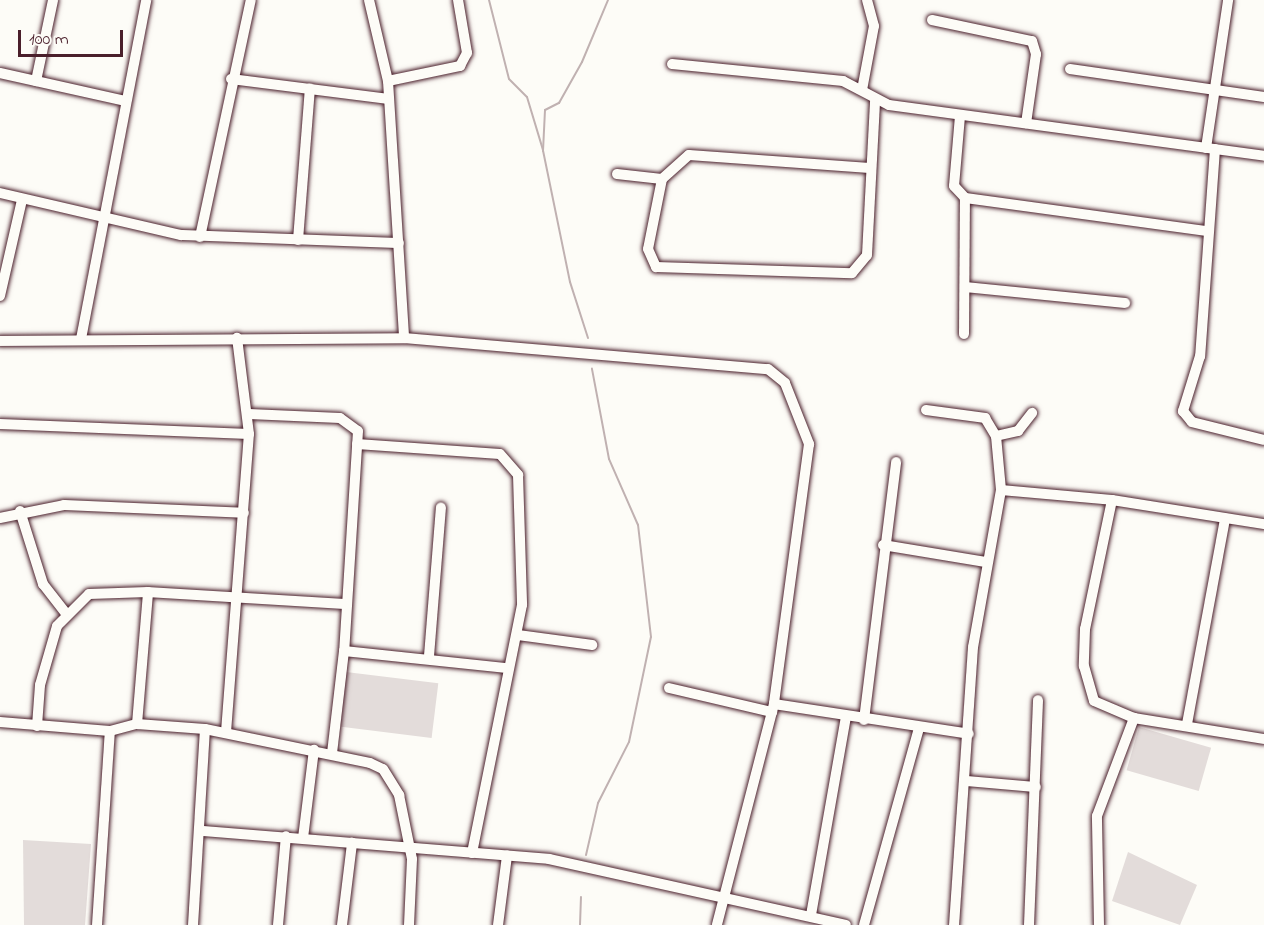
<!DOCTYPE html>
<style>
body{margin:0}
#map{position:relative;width:1264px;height:925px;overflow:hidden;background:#fdfcf7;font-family:"Indie Flower",sans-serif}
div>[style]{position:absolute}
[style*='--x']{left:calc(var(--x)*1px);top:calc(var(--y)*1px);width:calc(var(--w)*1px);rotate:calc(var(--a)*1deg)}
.green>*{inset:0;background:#e3dcda;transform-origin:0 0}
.stream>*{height:2px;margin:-1px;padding:0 1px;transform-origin:1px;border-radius:1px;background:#c0b1b1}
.roads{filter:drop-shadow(0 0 2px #4a1f2b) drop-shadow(0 0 2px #4a1f2b)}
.minor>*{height:10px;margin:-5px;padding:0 5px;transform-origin:5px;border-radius:5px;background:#fdfcf7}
span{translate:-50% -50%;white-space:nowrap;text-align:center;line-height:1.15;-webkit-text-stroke:5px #fdfcf7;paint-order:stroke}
.scale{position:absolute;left:18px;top:30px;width:105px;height:27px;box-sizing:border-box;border:3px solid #4a1f2b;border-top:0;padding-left:8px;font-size:18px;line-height:21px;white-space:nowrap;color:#4a1f2b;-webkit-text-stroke:4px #fdfcf7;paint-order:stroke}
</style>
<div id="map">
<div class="green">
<i style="left:346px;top:672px;width:93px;height:55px;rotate:7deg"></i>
<i style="left:1139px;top:727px;width:75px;height:45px;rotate:16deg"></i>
<i style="clip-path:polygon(23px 840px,91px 844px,85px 925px,24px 925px)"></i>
<i style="clip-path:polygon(1128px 852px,1197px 885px,1180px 925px,1112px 901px)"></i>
</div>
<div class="stream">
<i style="--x:489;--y:0;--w:81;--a:75.8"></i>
<i style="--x:509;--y:79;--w:25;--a:45"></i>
<i style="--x:527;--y:97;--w:55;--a:73.2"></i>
<i style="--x:588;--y:338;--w:59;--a:-107.8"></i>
<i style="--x:570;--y:282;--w:134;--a:-101.6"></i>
<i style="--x:543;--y:151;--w:41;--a:-87.2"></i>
<i style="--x:545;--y:110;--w:16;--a:-27"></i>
<i style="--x:559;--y:103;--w:47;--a:-60.7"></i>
<i style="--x:582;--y:62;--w:67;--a:-67.2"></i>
<i style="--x:586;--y:855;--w:53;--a:-77"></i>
<i style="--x:598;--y:803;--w:68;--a:-63.1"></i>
<i style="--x:629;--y:742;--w:107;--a:-78.2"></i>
<i style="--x:651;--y:637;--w:113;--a:-96.6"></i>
<i style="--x:638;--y:525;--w:72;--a:-113.7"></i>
<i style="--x:609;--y:459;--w:92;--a:-100.7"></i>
<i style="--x:580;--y:925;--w:28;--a:-88"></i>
</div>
<div class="roads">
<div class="minor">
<i style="--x:369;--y:0;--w:83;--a:76.8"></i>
<i style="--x:388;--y:81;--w:257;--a:86.4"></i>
<i style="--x:932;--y:20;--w:102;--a:11.9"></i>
<i style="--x:1032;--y:41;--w:14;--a:73"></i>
<i style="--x:1036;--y:54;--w:70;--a:98.2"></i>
<i style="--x:672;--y:64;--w:172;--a:5.7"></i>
<i style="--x:843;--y:81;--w:52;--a:27.6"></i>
<i style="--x:889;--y:105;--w:378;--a:7.7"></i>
<i style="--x:1070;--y:69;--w:196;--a:8.2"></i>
<i style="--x:0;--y:73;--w:128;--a:12.6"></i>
<i style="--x:231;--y:79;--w:159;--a:7.2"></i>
<i style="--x:36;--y:81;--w:83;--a:-78.1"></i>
<i style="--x:388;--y:81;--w:74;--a:-11.8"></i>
<i style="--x:460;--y:66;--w:15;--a:-62"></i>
<i style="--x:467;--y:53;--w:54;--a:-99.6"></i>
<i style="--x:862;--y:90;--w:65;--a:-79.4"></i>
<i style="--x:874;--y:26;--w:27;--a:-105"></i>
<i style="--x:960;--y:116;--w:70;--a:94.9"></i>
<i style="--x:954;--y:186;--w:16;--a:47"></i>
<i style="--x:965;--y:198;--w:243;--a:7.8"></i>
<i style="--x:1206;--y:148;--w:150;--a:-81.5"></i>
<i style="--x:1215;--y:149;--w:208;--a:94.1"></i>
<i style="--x:1200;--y:356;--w:58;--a:107.2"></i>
<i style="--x:1183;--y:411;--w:14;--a:51"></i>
<i style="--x:1192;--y:422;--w:74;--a:14"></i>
<i style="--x:617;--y:174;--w:45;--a:6.3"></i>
<i style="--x:662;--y:179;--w:36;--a:-42"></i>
<i style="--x:689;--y:155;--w:181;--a:4.1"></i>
<i style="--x:662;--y:179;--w:71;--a:101.3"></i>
<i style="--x:648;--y:249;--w:20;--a:66"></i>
<i style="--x:656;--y:267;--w:196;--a:1.8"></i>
<i style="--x:852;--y:273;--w:23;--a:-50"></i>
<i style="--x:867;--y:255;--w:155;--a:-87"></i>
<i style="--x:0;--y:193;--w:186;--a:13.1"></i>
<i style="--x:181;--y:235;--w:218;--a:2.1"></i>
<i style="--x:200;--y:237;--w:242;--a:-77.9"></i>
<i style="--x:298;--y:240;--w:152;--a:-85.5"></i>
<i style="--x:965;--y:287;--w:161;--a:5.7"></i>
<i style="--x:0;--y:296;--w:98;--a:-77.1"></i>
<i style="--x:964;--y:334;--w:136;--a:-89.6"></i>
<i style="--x:81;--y:339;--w:345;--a:-79.1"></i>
<i style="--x:0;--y:341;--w:404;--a:-0.4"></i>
<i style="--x:404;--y:338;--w:365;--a:4.9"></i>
<i style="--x:768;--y:369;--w:22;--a:39"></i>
<i style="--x:785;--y:383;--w:66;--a:68.5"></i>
<i style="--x:809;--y:444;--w:262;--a:97.7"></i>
<i style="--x:774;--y:704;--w:228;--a:104.5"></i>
<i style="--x:926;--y:410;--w:60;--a:7.7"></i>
<i style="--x:985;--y:418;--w:21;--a:59"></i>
<i style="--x:996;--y:436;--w:54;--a:84.7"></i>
<i style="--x:1001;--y:490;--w:159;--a:100.1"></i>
<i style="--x:973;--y:647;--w:279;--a:93.9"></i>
<i style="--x:249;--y:414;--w:91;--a:2.5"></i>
<i style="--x:340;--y:418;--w:22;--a:36"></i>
<i style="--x:358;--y:431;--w:220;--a:93.6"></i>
<i style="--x:344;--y:651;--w:103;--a:96.7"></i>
<i style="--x:0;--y:424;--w:249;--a:2.3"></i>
<i style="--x:996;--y:436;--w:23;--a:-13"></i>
<i style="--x:1018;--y:431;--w:23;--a:-52"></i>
<i style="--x:357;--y:444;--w:143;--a:4"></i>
<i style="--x:500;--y:454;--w:28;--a:49"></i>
<i style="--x:518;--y:475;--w:130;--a:88.2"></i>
<i style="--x:522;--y:605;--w:253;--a:101.4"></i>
<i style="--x:1001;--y:490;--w:111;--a:5.1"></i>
<i style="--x:1112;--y:500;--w:154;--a:9"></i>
<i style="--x:1112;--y:500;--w:132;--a:101.8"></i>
<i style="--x:1085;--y:629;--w:37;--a:92"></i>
<i style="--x:1084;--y:666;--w:36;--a:74"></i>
<i style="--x:1094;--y:701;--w:43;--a:23"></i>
<i style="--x:1134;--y:718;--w:132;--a:9.2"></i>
<i style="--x:20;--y:511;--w:77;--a:72.5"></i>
<i style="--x:43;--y:584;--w:36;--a:52"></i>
<i style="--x:0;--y:518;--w:65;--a:-11.5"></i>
<i style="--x:64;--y:505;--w:180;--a:2.5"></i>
<i style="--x:883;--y:545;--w:104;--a:9.4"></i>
<i style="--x:518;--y:635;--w:75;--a:7.7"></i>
<i style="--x:344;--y:651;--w:164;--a:6"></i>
<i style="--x:429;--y:656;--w:149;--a:-85.4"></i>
<i style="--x:669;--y:688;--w:106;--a:13.1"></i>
<i style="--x:774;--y:704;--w:197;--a:8.7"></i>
<i style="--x:864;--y:720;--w:260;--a:-82.9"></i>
<i style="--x:0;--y:722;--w:110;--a:4.7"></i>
<i style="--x:110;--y:731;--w:28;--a:-15"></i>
<i style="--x:137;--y:724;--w:68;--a:4.2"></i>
<i style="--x:205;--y:729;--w:168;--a:11.6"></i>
<i style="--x:370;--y:763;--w:14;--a:25"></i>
<i style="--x:383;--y:769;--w:31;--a:58"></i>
<i style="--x:399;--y:795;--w:65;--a:78.5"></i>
<i style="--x:412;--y:859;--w:66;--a:92.6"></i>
<i style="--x:137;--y:724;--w:132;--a:-85.2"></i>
<i style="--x:1187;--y:724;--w:209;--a:-79.5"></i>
<i style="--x:37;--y:726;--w:41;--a:-85.8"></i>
<i style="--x:40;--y:685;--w:61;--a:-73.9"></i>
<i style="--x:57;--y:626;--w:45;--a:-45"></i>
<i style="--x:89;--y:594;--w:59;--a:-1.9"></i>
<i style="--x:148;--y:592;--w:196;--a:3.5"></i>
<i style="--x:226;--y:732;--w:299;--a:-85.6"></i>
<i style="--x:249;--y:434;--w:97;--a:-97.1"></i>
<i style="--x:966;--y:781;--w:70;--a:4.9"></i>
<i style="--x:202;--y:831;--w:348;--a:4.6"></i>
<i style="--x:549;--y:859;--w:304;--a:12.5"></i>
<i style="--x:303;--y:838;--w:89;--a:-82.9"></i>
<i style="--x:811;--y:915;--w:201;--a:-80"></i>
<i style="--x:97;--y:925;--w:194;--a:-86.2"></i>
<i style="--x:193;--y:925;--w:196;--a:-86.5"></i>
<i style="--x:278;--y:925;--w:89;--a:-84.9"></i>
<i style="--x:342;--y:925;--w:83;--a:-83"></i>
<i style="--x:498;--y:925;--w:70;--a:-82.6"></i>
<i style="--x:864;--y:925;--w:205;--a:-74.4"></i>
<i style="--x:1029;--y:925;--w:225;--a:-87.7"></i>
<i style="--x:1099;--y:925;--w:109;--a:-91.1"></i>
<i style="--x:1097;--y:816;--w:105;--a:-69.3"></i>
</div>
</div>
<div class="scale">100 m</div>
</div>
